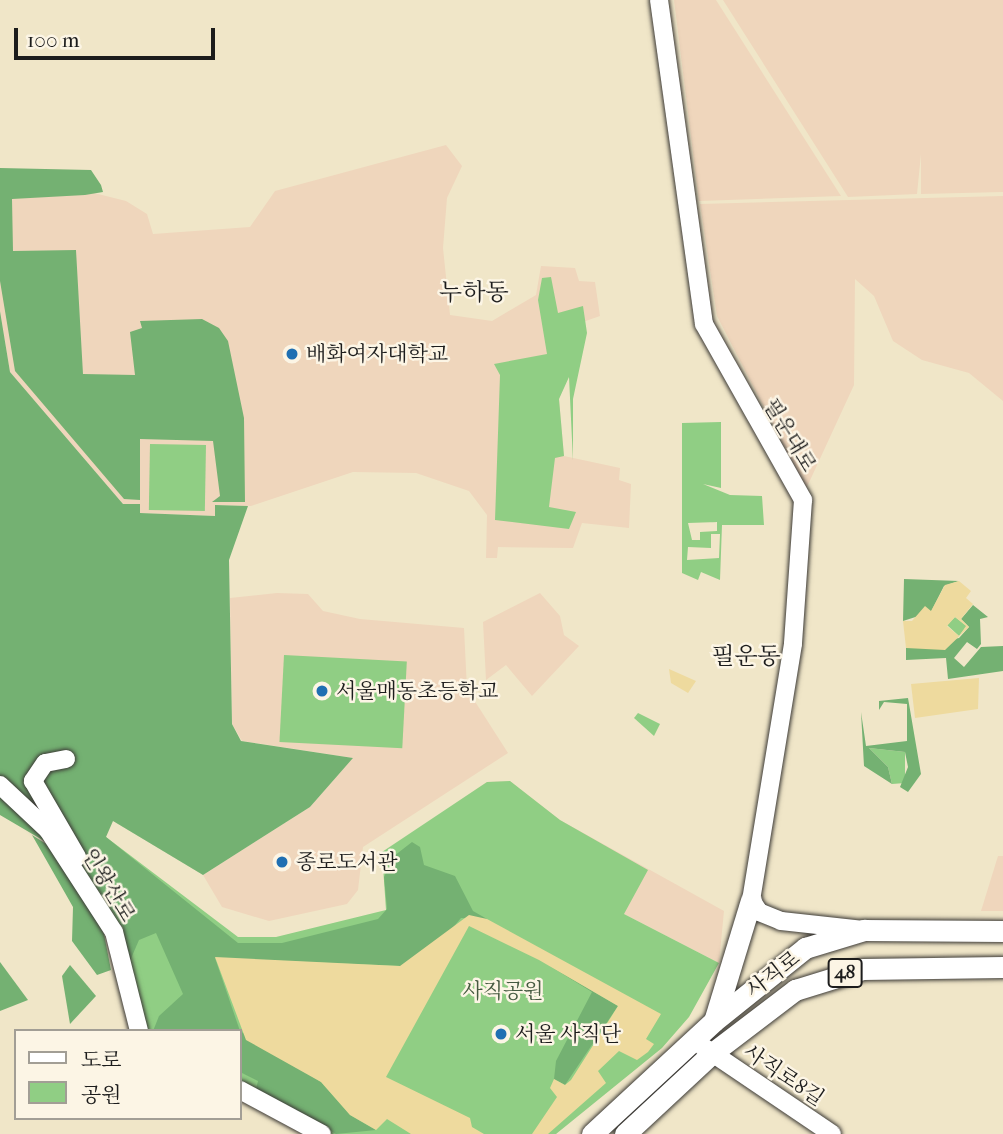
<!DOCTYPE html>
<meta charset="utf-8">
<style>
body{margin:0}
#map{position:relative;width:1003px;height:1134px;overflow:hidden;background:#f0e6c8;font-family:"IM FELL French Canon","Noto Serif KR",serif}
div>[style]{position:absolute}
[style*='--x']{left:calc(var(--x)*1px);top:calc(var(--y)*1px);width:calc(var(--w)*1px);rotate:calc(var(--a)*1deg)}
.built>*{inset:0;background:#efd6bc}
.green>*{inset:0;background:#90ce84;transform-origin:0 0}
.forest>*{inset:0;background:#74b172}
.sand>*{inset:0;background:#eeda9e}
.roads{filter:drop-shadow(0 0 2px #3c3a36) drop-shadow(0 0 2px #3c3a36)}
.minor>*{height:18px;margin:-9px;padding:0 9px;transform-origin:9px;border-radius:9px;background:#fff}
.major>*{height:21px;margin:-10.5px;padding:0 10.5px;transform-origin:10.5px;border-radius:10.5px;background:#fff}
.dots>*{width:19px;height:19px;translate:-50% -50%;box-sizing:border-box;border:4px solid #fcf5e5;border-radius:50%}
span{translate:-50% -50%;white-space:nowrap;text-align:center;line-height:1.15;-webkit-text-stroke:5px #fcf5e5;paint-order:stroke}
.shield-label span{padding:2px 5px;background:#fcf5e5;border:2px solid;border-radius:5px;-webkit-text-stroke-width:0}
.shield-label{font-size:19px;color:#1c1c1c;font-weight:700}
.poi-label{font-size:21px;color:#1c1c1c}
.left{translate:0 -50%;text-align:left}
.street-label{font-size:21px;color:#1c1c1c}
.park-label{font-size:21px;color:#455a40}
.quarter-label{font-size:24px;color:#1c1c1c}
.legend{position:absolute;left:14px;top:1029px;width:228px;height:91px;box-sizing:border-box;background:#fcf5e5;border:2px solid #a29e95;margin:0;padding:9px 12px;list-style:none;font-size:21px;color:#1c1c1c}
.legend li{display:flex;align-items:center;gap:14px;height:35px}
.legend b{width:35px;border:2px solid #a29e95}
.scale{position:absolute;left:14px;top:28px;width:201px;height:32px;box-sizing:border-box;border:4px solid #1c1c1c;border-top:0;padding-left:9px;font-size:21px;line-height:24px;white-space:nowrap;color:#1c1c1c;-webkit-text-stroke:5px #fcf5e5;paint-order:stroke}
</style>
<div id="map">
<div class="built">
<i style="clip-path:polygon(674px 0,716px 0,841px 196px,699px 201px)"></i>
<i style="clip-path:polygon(723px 0,1003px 0,1003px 192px,921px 194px,921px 154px,917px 194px,848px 197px)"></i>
<i style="clip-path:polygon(446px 145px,462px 166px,447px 198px,443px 248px,450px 315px,492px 321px,536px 295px,541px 266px,575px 268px,579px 281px,595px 282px,600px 316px,580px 323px,579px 350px,559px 399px,564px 456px,620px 468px,619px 480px,631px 484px,629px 528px,582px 523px,573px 548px,498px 547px,497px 558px,486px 558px,487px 515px,469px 491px,416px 473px,353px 472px,251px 506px,215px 505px,215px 516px,140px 513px,123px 504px,10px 372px,0 310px,0 185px,58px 184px,126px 201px,147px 214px,153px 234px,250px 227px,275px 191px)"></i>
<i style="clip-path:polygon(1003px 196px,1003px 401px,969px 373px,922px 360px,893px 341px,874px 296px,855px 279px,854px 385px,806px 489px,717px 316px,700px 204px)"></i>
<i style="clip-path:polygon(277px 593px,308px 594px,323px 611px,360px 619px,464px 628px,467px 689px,508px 753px,363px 847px,358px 890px,347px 904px,269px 921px,222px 907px,203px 875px,310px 807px,353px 758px,242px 741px,232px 724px,230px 598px)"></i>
<i style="clip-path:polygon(540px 593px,560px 616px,564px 635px,579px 646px,532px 696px,506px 665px,486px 680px,483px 622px)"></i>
<i style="clip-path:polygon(510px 781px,560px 820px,724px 911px,719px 963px,624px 914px,453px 805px,487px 782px)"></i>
<i style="clip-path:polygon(998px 856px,1003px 856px,1003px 911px,981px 911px)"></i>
</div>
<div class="green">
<i style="clip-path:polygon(551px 277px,558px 313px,583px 306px,587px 333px,573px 399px,573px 461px,569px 377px,559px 399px,564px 456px,555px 458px,549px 507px,576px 512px,569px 529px,495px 520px,500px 375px,494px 364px,547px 354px,538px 300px,542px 278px)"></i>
<i style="clip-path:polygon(evenodd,721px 422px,721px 488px,703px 484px,730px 495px,762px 496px,764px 525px,722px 525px,720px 580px,701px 572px,698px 580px,682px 573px,682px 423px,721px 422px,688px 523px,717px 522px,717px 531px,700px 532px,700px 540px,692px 540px,688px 523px,721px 422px,711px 534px,720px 534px,719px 558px,687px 560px,688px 547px,711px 548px,711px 534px)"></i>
<i style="left:150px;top:444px;width:56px;height:66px;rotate:1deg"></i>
<i style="clip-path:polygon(955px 617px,967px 626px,959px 636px,947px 625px)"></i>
<i style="left:284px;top:655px;width:123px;height:87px;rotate:3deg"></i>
<i style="clip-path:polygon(638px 713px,660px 724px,654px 736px,634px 718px)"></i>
<i style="clip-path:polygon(869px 748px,905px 752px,905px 783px,892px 784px,888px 767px)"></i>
<i style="clip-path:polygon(510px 781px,560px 820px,648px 870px,624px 914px,719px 963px,689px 1017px,662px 1048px,556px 1134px,330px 1134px,240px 1089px,240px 1031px,146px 1031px,119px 928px,80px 862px,106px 837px,238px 937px,276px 937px,386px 910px,382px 852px,487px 782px)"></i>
</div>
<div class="forest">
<i style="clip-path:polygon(0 168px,91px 170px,101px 185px,103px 192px,85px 195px,12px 199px,13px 251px,76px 250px,83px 374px,135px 375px,130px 332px,142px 328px,140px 321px,202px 319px,219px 328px,228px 341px,244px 418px,245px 502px,212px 502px,220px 496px,213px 441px,140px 439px,140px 500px,124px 499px,15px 371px,0 281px)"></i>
<i style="clip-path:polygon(0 311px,10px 372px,123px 504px,140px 504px,140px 513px,215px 516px,215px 505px,248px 506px,229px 560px,232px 724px,241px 741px,353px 758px,310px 807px,203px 875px,113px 821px,106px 837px,238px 943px,282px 943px,378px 919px,387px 909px,384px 877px,394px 856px,412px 842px,420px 847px,424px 865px,455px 876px,473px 911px,487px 919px,461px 918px,441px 942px,401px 966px,215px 958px,240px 1031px,153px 1031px,159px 1016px,183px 994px,156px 933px,139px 940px,129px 963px,123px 926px,80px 862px,0 815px)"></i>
<i style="clip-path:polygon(904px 579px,959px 581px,944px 586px,931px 612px,903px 621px)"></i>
<i style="clip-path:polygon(973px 605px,988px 617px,980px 619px,981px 644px,977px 649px,967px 642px,954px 658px,964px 667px,981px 647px,1003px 646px,1003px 671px,948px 679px,946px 658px,906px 660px,906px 648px,959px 638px,969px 627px,961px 619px)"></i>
<i style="clip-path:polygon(908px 698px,921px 774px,908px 792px,900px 787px,908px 767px,905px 752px,869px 748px,888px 767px,892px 784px,864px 766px,861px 712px,866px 746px,907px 741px,907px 704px,884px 702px,879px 710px,879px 701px)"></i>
<i style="clip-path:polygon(32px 835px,59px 852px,104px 934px,111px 970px,97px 975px,72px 941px,73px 907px)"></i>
<i style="clip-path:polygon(0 962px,28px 1000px,0 1011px)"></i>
<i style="clip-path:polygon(70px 965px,96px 996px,70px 1024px,62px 976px)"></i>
<i style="clip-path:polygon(548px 965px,618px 1006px,565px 1085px,554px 1079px,556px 1061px,592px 992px)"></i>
<i style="clip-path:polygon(240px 1031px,321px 1082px,350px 1115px,376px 1130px,336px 1134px,256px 1089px,258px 1081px,240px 1072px)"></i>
</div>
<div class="sand">
<i style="clip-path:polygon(evenodd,959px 581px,971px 591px,966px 598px,973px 604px,961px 619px,969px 627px,945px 650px,906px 648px,903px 621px,912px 621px,925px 606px,931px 611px,945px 585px,959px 581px,955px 617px,966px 626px,959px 636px,947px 626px,955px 617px)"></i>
<i style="clip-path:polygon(669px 669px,696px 681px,688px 693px,671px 683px)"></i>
<i style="clip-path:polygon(979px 678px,978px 709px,915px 718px,911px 684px)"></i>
<i style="clip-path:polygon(469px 915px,487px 919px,661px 1014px,646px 1039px,654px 1044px,648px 1052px,637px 1060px,619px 1051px,598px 1071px,606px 1083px,548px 1134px,532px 1134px,557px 1097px,550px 1088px,554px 1079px,565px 1085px,571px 1080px,618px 1006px,539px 960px,469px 926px,386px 1077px,470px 1118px,472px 1127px,484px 1134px,411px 1134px,387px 1119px,376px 1130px,350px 1115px,321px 1082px,246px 1040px,215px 957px,400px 966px)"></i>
</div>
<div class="roads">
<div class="minor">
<i style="--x:659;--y:0;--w:327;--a:82.1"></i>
<i style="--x:704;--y:324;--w:202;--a:60.6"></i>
<i style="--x:803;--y:500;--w:144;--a:94"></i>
<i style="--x:793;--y:644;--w:259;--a:99.3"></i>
<i style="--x:751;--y:900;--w:14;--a:56"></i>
<i style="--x:759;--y:912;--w:24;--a:22"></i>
<i style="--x:781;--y:921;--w:83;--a:6.2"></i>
<i style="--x:66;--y:759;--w:21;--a:169"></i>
<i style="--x:45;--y:763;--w:22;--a:124"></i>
<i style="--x:33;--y:781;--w:88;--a:59.9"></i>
<i style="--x:0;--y:785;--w:66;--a:43.2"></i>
<i style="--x:48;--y:830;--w:121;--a:57.1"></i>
<i style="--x:114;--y:932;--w:102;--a:75.8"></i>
<i style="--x:702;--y:1046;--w:157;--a:34.1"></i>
<i style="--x:240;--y:1090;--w:93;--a:28.2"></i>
</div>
<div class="major">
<i style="--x:715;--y:1018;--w:123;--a:-73"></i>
<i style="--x:592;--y:1134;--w:166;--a:-42.8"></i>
<i style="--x:714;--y:1021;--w:117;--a:-38.7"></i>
<i style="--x:805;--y:948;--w:62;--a:-17"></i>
<i style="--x:864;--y:930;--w:139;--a:0.4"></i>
<i style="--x:625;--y:1134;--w:117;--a:-42.9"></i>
<i style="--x:711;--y:1054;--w:106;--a:-37.3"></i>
<i style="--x:795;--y:990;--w:71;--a:-17.2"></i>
<i style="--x:863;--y:969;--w:140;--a:-0.8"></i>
</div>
</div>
<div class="dots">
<i style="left:292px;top:354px;background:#1f6fb2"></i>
<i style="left:322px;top:691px;background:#1f6fb2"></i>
<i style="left:282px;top:862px;background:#1f6fb2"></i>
<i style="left:501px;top:1034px;background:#1f6fb2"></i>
</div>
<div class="shield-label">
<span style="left:845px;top:973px">48</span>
</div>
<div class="poi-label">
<span class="left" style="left:306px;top:354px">배화여자대학교</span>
<span class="left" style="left:336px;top:691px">서울매동초등학교</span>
<span class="left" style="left:296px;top:862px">종로도서관</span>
<span class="left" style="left:515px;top:1034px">서울 사직단</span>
</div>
<div class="street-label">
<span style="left:790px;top:435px;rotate:59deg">필운대로</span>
<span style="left:109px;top:885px;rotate:59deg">인왕산로</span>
<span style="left:773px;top:974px;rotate:-38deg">사직로</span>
<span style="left:784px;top:1075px;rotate:34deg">사직로8길</span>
</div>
<div class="park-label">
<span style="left:503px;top:991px">사직공원</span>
</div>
<div class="quarter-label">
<span style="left:474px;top:293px">누하동</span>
<span style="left:746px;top:657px">필운동</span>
</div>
<ul class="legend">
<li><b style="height:9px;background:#fff"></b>도로</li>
<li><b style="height:19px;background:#90ce84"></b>공원</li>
</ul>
<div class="scale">100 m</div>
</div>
